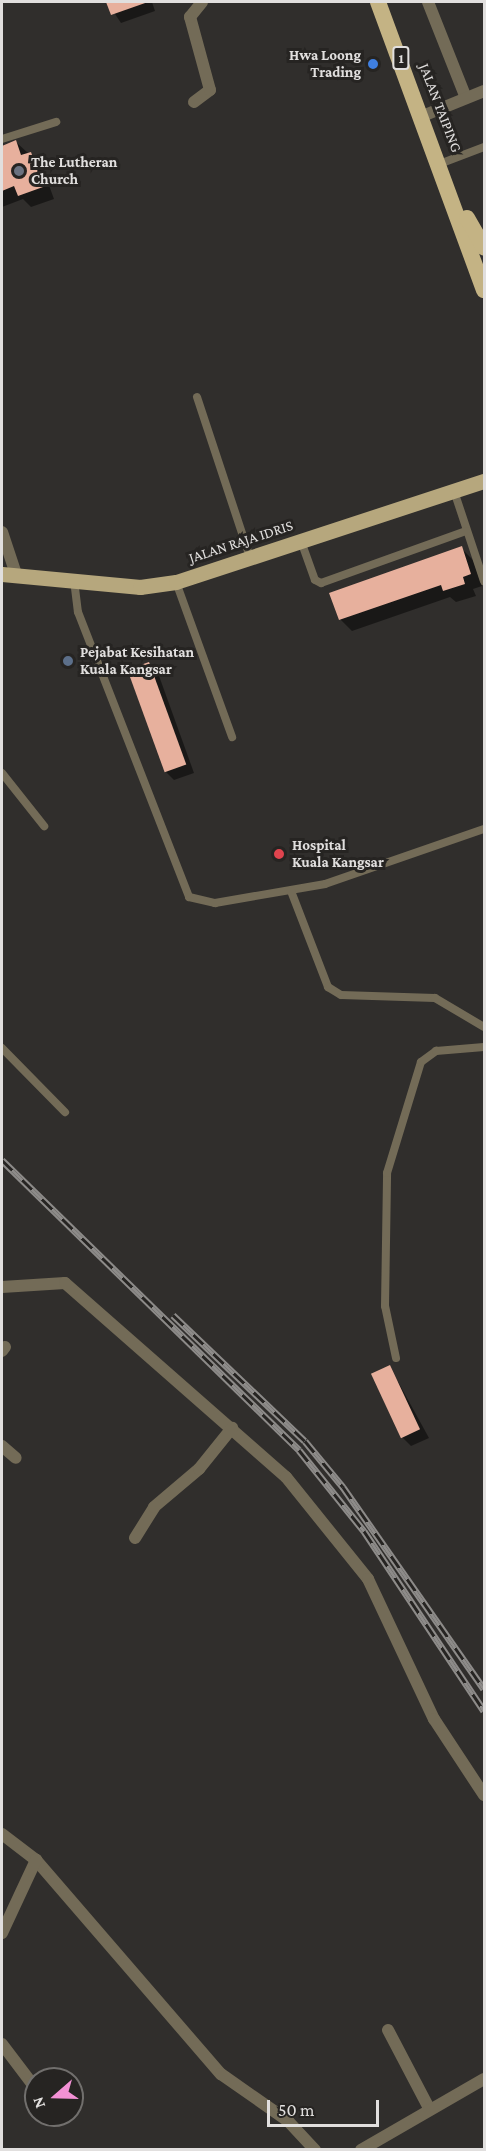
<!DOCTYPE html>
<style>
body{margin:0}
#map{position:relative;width:486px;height:2151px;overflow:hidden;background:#302e2c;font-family:"Crimson Pro",serif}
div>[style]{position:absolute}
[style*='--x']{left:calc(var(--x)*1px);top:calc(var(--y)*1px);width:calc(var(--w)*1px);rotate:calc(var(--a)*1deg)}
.shadow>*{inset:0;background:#0007}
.building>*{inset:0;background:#e7b09d;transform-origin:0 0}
.service>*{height:8px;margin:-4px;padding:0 4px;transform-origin:4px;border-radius:4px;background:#736b57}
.minor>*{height:12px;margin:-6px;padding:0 6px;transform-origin:6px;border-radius:6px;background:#736b57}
.tertiary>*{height:12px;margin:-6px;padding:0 6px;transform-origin:6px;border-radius:6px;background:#736b57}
.primary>*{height:15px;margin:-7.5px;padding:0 7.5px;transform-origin:7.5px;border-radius:7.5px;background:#b6a77d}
.trunk>*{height:16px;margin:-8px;padding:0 8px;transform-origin:8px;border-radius:8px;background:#c4b384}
.rail>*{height:7px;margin-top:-3.5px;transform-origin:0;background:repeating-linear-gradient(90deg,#262422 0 14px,#8d8b89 0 28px);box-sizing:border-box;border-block:2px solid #8d8b89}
.dots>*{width:16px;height:16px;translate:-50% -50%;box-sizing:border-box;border:3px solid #262422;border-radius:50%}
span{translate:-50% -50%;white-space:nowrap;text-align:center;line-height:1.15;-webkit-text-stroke:6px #262422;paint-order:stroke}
.shield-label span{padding:2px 4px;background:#262422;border:2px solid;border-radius:4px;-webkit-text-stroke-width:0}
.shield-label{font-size:14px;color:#e1dfde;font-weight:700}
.poi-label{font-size:15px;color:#e1dfde;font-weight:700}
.right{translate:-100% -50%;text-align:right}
.left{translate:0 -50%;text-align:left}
.street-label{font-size:15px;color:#e1dfde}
.frame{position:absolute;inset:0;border:3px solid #e1dfde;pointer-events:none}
.north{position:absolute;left:24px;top:2067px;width:60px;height:60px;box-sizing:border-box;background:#262422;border:2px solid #716f6d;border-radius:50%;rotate:250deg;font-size:16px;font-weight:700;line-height:24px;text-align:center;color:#e1dfde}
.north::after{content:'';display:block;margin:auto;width:21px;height:27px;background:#f391d5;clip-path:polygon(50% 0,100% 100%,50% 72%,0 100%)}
.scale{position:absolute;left:267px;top:2100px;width:112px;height:27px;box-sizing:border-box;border:3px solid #e1dfde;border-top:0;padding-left:8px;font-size:18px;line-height:21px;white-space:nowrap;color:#e1dfde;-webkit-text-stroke:4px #262422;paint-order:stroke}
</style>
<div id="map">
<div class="shadow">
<i style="clip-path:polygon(107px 2px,152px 2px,155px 11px,121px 23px)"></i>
<i style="clip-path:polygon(16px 142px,42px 166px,54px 199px,31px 207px,23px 199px,2px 207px,2px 148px)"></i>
<i style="clip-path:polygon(461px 548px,473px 560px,482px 586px,473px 589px,476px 596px,456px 602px,450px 597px,352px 631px,340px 619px)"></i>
<i style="clip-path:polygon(149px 663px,158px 673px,194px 773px,174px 780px,165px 771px)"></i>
<i style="clip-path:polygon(390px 1367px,429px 1438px,411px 1446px,402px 1437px)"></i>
</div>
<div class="building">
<i style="clip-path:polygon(106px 2px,148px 2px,111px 15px)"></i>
<i style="clip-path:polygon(16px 140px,21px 155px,31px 152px,43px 187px,18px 196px,14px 186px,2px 191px,2px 146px)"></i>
<i style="clip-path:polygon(462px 546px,471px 574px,463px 577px,465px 584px,443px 591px,441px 585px,339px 620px,329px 593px)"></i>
<i style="left:149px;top:662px;width:109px;height:23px;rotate:70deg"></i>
<i style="left:390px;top:1365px;width:71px;height:21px;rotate:65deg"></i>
</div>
<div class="service">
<i style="--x:2;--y:139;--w:57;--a:-17.5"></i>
<i style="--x:442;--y:163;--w:45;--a:-20.9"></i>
<i style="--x:197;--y:397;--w:169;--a:71.7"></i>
<i style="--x:454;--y:491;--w:95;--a:71.6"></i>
<i style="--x:301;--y:541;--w:41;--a:70.3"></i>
<i style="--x:315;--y:580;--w:7;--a:27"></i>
<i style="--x:321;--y:583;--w:154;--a:-19.7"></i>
<i style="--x:74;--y:580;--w:32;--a:83"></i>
<i style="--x:78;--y:612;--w:306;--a:68.7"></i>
<i style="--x:189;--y:897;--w:27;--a:13"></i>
<i style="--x:215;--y:903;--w:112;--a:-9.8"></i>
<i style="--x:325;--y:884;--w:168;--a:-19.1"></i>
<i style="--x:176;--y:582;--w:165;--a:70.1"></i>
<i style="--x:2;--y:773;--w:68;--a:51.6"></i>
<i style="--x:291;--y:891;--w:103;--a:68.9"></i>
<i style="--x:328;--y:987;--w:15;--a:32"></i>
<i style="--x:341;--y:995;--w:94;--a:1.8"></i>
<i style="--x:435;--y:998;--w:57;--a:30.6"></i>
<i style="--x:2;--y:1048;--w:90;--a:45.5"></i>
<i style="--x:396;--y:1358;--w:53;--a:-101.9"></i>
<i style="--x:385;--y:1306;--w:133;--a:-89.1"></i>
<i style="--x:387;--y:1173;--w:116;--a:-73"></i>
<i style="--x:421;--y:1062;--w:19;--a:-36"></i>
<i style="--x:436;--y:1051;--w:48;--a:-4.8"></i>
</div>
<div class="minor">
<i style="--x:428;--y:2;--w:103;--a:68.4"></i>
<i style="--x:194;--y:102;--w:20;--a:-37"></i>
<i style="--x:210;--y:90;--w:76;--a:-105.3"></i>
<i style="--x:190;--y:17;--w:19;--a:-51"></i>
<i style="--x:425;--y:115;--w:64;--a:-22.1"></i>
<i style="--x:2;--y:1287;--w:63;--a:-3.6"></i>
<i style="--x:65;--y:1283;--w:294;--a:41.3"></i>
<i style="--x:286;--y:1477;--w:131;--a:51.2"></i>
<i style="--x:368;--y:1579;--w:155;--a:64.8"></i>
<i style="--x:434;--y:1719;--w:91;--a:56.7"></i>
<i style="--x:2;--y:1351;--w:5;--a:-53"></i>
<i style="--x:2;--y:1446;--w:18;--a:41"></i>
<i style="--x:135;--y:1538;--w:36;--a:-58"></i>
<i style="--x:154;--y:1507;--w:59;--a:-40.2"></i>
<i style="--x:199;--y:1469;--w:53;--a:-51.2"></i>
<i style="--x:2;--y:1834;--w:43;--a:37.4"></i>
<i style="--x:36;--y:1860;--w:283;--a:49.2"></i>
<i style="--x:221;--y:2074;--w:82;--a:35"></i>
<i style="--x:288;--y:2121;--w:40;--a:47"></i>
<i style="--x:2;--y:1933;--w:81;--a:-65"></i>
<i style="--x:388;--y:2030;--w:90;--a:62.3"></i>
<i style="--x:2;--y:2044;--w:51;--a:52.9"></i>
<i style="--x:361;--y:2150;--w:142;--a:-30"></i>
</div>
<div class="tertiary">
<i style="--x:2;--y:532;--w:44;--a:71.6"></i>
</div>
<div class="primary">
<i style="--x:2;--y:574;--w:139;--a:5.4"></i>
<i style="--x:140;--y:587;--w:36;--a:-8"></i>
<i style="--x:176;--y:582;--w:324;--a:-18.2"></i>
</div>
<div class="trunk">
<i style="--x:378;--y:2;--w:307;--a:69.8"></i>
<i style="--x:467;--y:218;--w:34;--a:60"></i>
</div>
<div class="rail">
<i style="--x:2;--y:1160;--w:415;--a:44.3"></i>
<i style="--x:299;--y:1450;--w:104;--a:51.3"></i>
<i style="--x:364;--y:1531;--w:216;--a:56.3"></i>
<i style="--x:173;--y:1315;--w:182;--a:43.7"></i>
<i style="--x:305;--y:1441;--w:60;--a:50.4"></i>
<i style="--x:343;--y:1487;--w:246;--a:55.1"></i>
</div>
<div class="dots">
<i style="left:373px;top:64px;background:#3f7fe0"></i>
<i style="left:19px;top:171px;background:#6b7280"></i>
<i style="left:68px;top:661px;background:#5c6f8a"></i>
<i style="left:279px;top:854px;background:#e0444e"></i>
</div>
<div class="shield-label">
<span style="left:401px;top:58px">1</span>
</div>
<div class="poi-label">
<span class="right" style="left:361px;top:64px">Hwa Loong<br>Trading</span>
<span class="left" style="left:31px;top:171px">The Lutheran<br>Church</span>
<span class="left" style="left:80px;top:661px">Pejabat Kesihatan<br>Kuala Kangsar</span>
<span class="left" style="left:292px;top:854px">Hospital<br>Kuala Kangsar</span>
</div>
<div class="street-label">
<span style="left:440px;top:108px;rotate:69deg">JALAN TAIPING</span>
<span style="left:241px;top:542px;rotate:-18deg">JALAN RAJA IDRIS</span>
</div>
<div class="frame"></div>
<div class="north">N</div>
<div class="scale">50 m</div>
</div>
